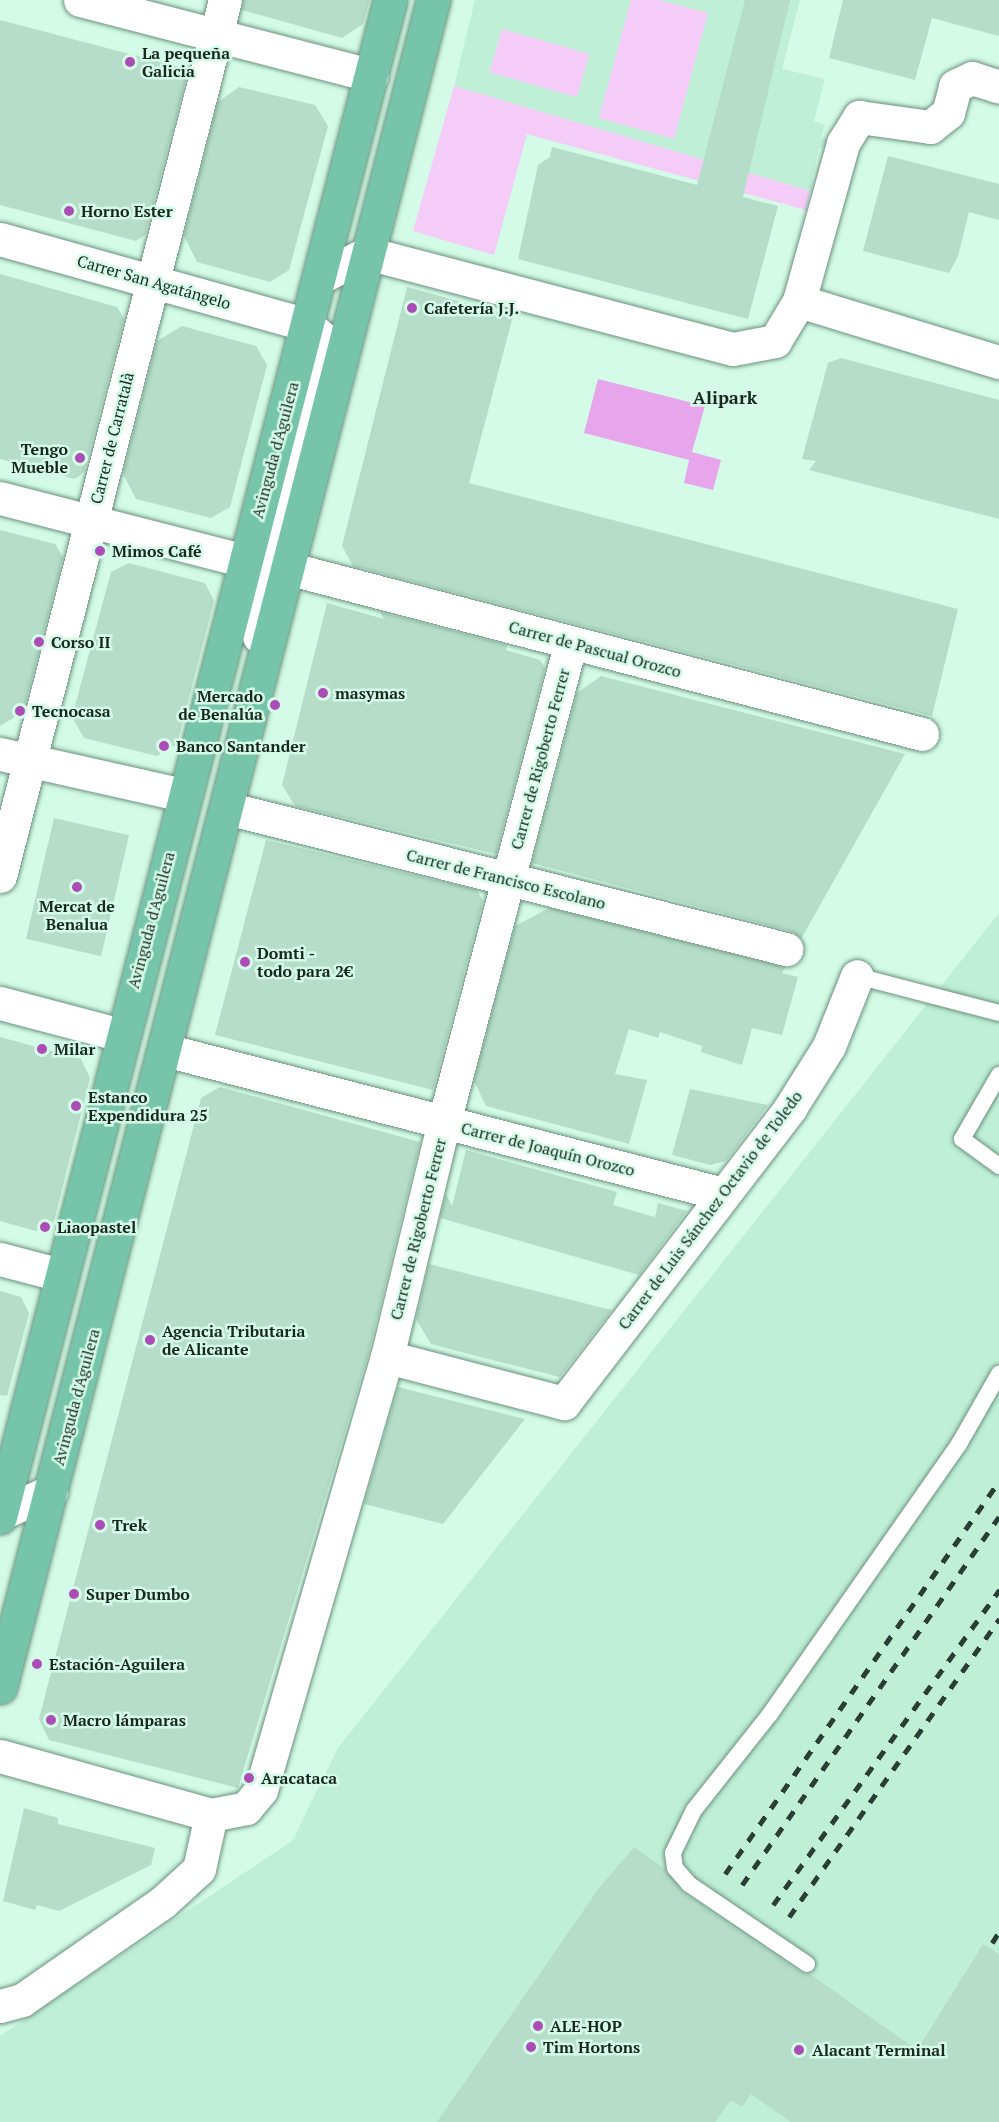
<!DOCTYPE html>
<meta charset="utf-8">
<style>
body{margin:0}
#map{position:relative;width:999px;height:2122px;overflow:hidden;background:#d3fbe7;font-family:"PT Serif",serif}
div>[style]{position:absolute}
[style*='--x']{left:calc(var(--x)*1px);top:calc(var(--y)*1px);width:calc(var(--w)*1px);rotate:calc(var(--a)*1deg)}
.built>*{inset:0;background:#bfefd7}
.green>*{inset:0;background:#f5ccf8;transform-origin:0 0}
.water>*{inset:0;background:#e7a6ec}
.building>*{inset:0;background:#b5ddc9;transform-origin:0 0}
.roads{filter:drop-shadow(0 0 2px #6b917f) drop-shadow(0 0 2px #6b917f)}
.lane>*{height:16px;margin:-8px;padding:0 8px;transform-origin:8px;border-radius:8px;background:#fff}
.street>*{height:33px;margin:-16.5px;padding:0 16.5px;transform-origin:16.5px;border-radius:16.5px;background:#fff}
.primary>*{height:33px;margin:-16.5px;padding:0 16.5px;transform-origin:16.5px;border-radius:16.5px;background:#76c5ab}
.rail>*{height:4.5px;margin-top:-2.25px;transform-origin:0;background:repeating-linear-gradient(90deg,#2b3d35 0 10px,transparent 0 20px)}
.dots>*{width:16px;height:16px;translate:-50% -50%;box-sizing:border-box;border:3px solid #d3fbe7;border-radius:50%}
span{translate:-50% -50%;white-space:nowrap;text-align:center;line-height:1.15;-webkit-text-stroke:5px #d3fbe7;paint-order:stroke}
.poi-label{font-size:16px;color:#182720;font-weight:700}
.left{translate:0 -50%;text-align:left}
.right{translate:-100% -50%;text-align:right}
.street-label{font-size:16px;color:#182720}
.neighbourhood-label{font-size:18px;color:#182720;font-weight:700}
</style>
<div id="map">
<div class="built">
<i style="clip-path:polygon(475px 0,800px 0,782px 69px,825px 79px,814px 121px,825px 125px,821px 137px,829px 140px,826px 147px,819px 148px,810px 191px,454px 86px)"></i>
<i style="clip-path:polygon(999px 913px,999px 2122px,0 2122px,0 2036px,292px 1841px,338px 1748px)"></i>
</div>
<div class="green">
<i style="clip-path:polygon(631px 0,658px 0,708px 13px,674px 139px,599px 118px)"></i>
<i style="left:502px;top:29px;width:91px;height:45px;rotate:16deg"></i>
<i style="clip-path:polygon(454px 86px,810px 191px,806px 210px,527px 134px,494px 255px,413px 231px)"></i>
</div>
<div class="water">
<i style="clip-path:polygon(598px 379px,705px 406px,692px 452px,721px 460px,713px 490px,684px 483px,689px 460px,584px 433px)"></i>
</div>
<div class="building">
<i style="clip-path:polygon(243px 0,370px 0,363px 24px,342px 38px,242px 10px)"></i>
<i style="clip-path:polygon(745px 0,790px 0,743px 197px,778px 206px,748px 319px,518px 259px,538px 165px,550px 157px,552px 147px,697px 185px)"></i>
<i style="clip-path:polygon(843px 0,999px 0,999px 36px,932px 18px,915px 80px,829px 58px)"></i>
<i style="clip-path:polygon(0 20px,179px 67px,186px 78px,145px 235px,136px 241px,0 205px)"></i>
<i style="clip-path:polygon(239px 87px,315px 105px,328px 126px,289px 270px,270px 282px,197px 262px,184px 236px,218px 102px)"></i>
<i style="clip-path:polygon(888px 156px,999px 184px,999px 220px,969px 212px,958px 256px,949px 273px,863px 251px)"></i>
<i style="clip-path:polygon(0 274px,117px 307px,124px 319px,84px 472px,75px 479px,0 459px)"></i>
<i style="clip-path:polygon(407px 287px,513px 316px,469px 483px,958px 609px,932px 716px,353px 566px,342px 546px)"></i>
<i style="clip-path:polygon(182px 326px,256px 346px,267px 365px,230px 507px,211px 518px,136px 499px,123px 474px,157px 341px)"></i>
<i style="clip-path:polygon(841px 358px,999px 400px,999px 519px,809px 470px,816px 461px,802px 459px,828px 363px)"></i>
<i style="clip-path:polygon(0 530px,55px 544px,63px 557px,23px 712px,0 726px)"></i>
<i style="clip-path:polygon(129px 563px,205px 583px,214px 601px,177px 744px,157px 756px,84px 738px,72px 717px,111px 572px)"></i>
<i style="clip-path:polygon(327px 603px,384px 619px,380px 612px,507px 645px,506px 650px,540px 660px,545px 668px,496px 854px,295px 806px,282px 785px)"></i>
<i style="clip-path:polygon(601px 676px,905px 754px,801px 939px,791px 931px,532px 863px,577px 693px)"></i>
<i style="left:54px;top:818px;width:77px;height:124px;rotate:13deg"></i>
<i style="clip-path:polygon(266px 840px,477px 890px,483px 901px,433px 1090px,215px 1035px)"></i>
<i style="clip-path:polygon(549px 908px,785px 967px,782px 973px,798px 977px,782px 1035px,752px 1028px,742px 1065px,701px 1052px,702px 1046px,660px 1032px,658px 1038px,629px 1029px,615px 1074px,647px 1080px,629px 1144px,486px 1106px,474px 1081px,515px 926px)"></i>
<i style="clip-path:polygon(0 1037px,81px 1059px,90px 1078px,54px 1221px,36px 1231px,0 1221px)"></i>
<i style="clip-path:polygon(220px 1087px,420px 1142px,369px 1352px,238px 1788px,49px 1740px,39px 1719px,201px 1098px)"></i>
<i style="clip-path:polygon(690px 1089px,768px 1105px,726px 1161px,710px 1165px,672px 1155px)"></i>
<i style="clip-path:polygon(466px 1150px,617px 1192px,613px 1205px,655px 1217px,658px 1203px,687px 1211px,639px 1275px,440px 1218px,446px 1194px,452px 1206px)"></i>
<i style="clip-path:polygon(429px 1264px,611px 1310px,612px 1310px,560px 1377px,484px 1358px,431px 1344px,416px 1319px)"></i>
<i style="clip-path:polygon(0 1291px,21px 1297px,29px 1313px,7px 1396px,0 1395px)"></i>
<i style="clip-path:polygon(398px 1387px,525px 1419px,443px 1524px,364px 1504px)"></i>
<i style="clip-path:polygon(24px 1808px,58px 1818px,58px 1824px,155px 1848px,151px 1865px,59px 1911px,37px 1905px,35px 1910px,3px 1901px)"></i>
<i style="clip-path:polygon(634px 1847px,665px 1869px,683px 1893px,801px 1973px,810px 1974px,917px 2050px,983px 1944px,999px 1954px,999px 2122px,791px 2122px,751px 2094px,742px 2107px,731px 2100px,715px 2122px,437px 2122px,599px 1888px)"></i>
</div>
<div class="roads">
<div class="lane">
<i style="--x:857;--y:976;--w:147;--a:14.6"></i>
<i style="--x:999;--y:1075;--w:74;--a:120"></i>
<i style="--x:962;--y:1139;--w:46;--a:36.1"></i>
<i style="--x:807;--y:1964;--w:143;--a:-145.9"></i>
<i style="--x:689;--y:1884;--w:21;--a:-131"></i>
<i style="--x:675;--y:1868;--w:15;--a:-98"></i>
<i style="--x:673;--y:1853;--w:48;--a:-64"></i>
<i style="--x:694;--y:1810;--w:122;--a:-51.6"></i>
<i style="--x:770;--y:1714;--w:330;--a:-55"></i>
<i style="--x:959;--y:1444;--w:81;--a:-60.3"></i>
</div>
<div class="street">
<i style="--x:80;--y:0;--w:301;--a:14.5"></i>
<i style="--x:0;--y:239;--w:320;--a:15.6"></i>
<i style="--x:308;--y:325;--w:18;--a:43"></i>
<i style="--x:321;--y:337;--w:16;--a:90"></i>
<i style="--x:321;--y:353;--w:217;--a:104.2"></i>
<i style="--x:268;--y:563;--w:74;--a:97"></i>
<i style="--x:319;--y:278;--w:54;--a:-27.5"></i>
<i style="--x:367;--y:253;--w:378;--a:14.7"></i>
<i style="--x:733;--y:349;--w:43;--a:-10.8"></i>
<i style="--x:775;--y:341;--w:47;--a:-59"></i>
<i style="--x:799;--y:301;--w:164;--a:-74.4"></i>
<i style="--x:843;--y:143;--w:31;--a:-58"></i>
<i style="--x:859;--y:117;--w:72;--a:8"></i>
<i style="--x:930;--y:127;--w:23;--a:-38"></i>
<i style="--x:948;--y:113;--w:28;--a:-75"></i>
<i style="--x:955;--y:86;--w:19;--a:-25"></i>
<i style="--x:972;--y:78;--w:28;--a:18"></i>
<i style="--x:799;--y:301;--w:209;--a:17"></i>
<i style="--x:0;--y:498;--w:254;--a:14.4"></i>
<i style="--x:268;--y:563;--w:676;--a:14.65"></i>
<i style="--x:0;--y:754;--w:189;--a:12.6"></i>
<i style="--x:227;--y:808;--w:577;--a:14.16"></i>
<i style="--x:0;--y:876;--w:904;--a:-75.6"></i>
<i style="--x:0;--y:1003;--w:125;--a:14.8"></i>
<i style="--x:165;--y:1050;--w:576;--a:14.47"></i>
<i style="--x:0;--y:1259;--w:63;--a:14.7"></i>
<i style="--x:387;--y:1357;--w:183;--a:14.6"></i>
<i style="--x:564;--y:1403;--w:372;--a:-52.5"></i>
<i style="--x:790;--y:1108;--w:73;--a:-57.8"></i>
<i style="--x:829;--y:1046;--w:75;--a:-68.2"></i>
<i style="--x:0;--y:1514;--w:56;--a:-24.3"></i>
<i style="--x:0;--y:1756;--w:219;--a:15.6"></i>
<i style="--x:211;--y:1815;--w:36;--a:-11"></i>
<i style="--x:246;--y:1808;--w:23;--a:-50"></i>
<i style="--x:261;--y:1790;--w:451;--a:-73.8"></i>
<i style="--x:387;--y:1357;--w:242;--a:-76.4"></i>
<i style="--x:444;--y:1122;--w:496;--a:-75.2"></i>
<i style="--x:0;--y:2006;--w:23;--a:-15"></i>
<i style="--x:22;--y:2000;--w:172;--a:-34.8"></i>
<i style="--x:163;--y:1902;--w:49;--a:-42.5"></i>
<i style="--x:199;--y:1869;--w:55;--a:-77.5"></i>
</div>
<div class="primary">
<i style="--x:0;--y:1517;--w:1566;--a:-75.58"></i>
<i style="--x:0;--y:1687;--w:1742;--a:-75.6"></i>
</div>
</div>
<div class="rail">
<i style="--x:725;--y:1874;--w:479;--a:-55.1"></i>
<i style="--x:742;--y:1885;--w:449;--a:-55.1"></i>
<i style="--x:773;--y:1905;--w:388;--a:-54.3"></i>
<i style="--x:789;--y:1917;--w:365;--a:-54.8"></i>
<i style="--x:992;--y:1943;--w:13;--a:-58"></i>
</div>
<div class="dots">
<i style="left:130px;top:62px;background:#ac4cb5"></i>
<i style="left:69px;top:211px;background:#ac4cb5"></i>
<i style="left:412px;top:308px;background:#ac4cb5"></i>
<i style="left:80px;top:458px;background:#ac4cb5"></i>
<i style="left:100px;top:551px;background:#ac4cb5"></i>
<i style="left:39px;top:642px;background:#ac4cb5"></i>
<i style="left:323px;top:693px;background:#ac4cb5"></i>
<i style="left:275px;top:705px;background:#ac4cb5"></i>
<i style="left:20px;top:711px;background:#ac4cb5"></i>
<i style="left:164px;top:746px;background:#ac4cb5"></i>
<i style="left:77px;top:887px;background:#ac4cb5"></i>
<i style="left:245px;top:962px;background:#ac4cb5"></i>
<i style="left:42px;top:1049px;background:#ac4cb5"></i>
<i style="left:76px;top:1106px;background:#ac4cb5"></i>
<i style="left:45px;top:1227px;background:#ac4cb5"></i>
<i style="left:150px;top:1340px;background:#ac4cb5"></i>
<i style="left:100px;top:1525px;background:#ac4cb5"></i>
<i style="left:74px;top:1594px;background:#ac4cb5"></i>
<i style="left:37px;top:1664px;background:#ac4cb5"></i>
<i style="left:51px;top:1720px;background:#ac4cb5"></i>
<i style="left:249px;top:1778px;background:#ac4cb5"></i>
<i style="left:538px;top:2026px;background:#ac4cb5"></i>
<i style="left:531px;top:2047px;background:#ac4cb5"></i>
<i style="left:799px;top:2050px;background:#ac4cb5"></i>
</div>
<div class="poi-label">
<span class="left" style="left:142px;top:62px">La pequeña<br>Galicia</span>
<span class="left" style="left:81px;top:211px">Horno Ester</span>
<span class="left" style="left:424px;top:308px">Cafetería J.J.</span>
<span class="right" style="left:68px;top:458px">Tengo<br>Mueble</span>
<span class="left" style="left:112px;top:551px">Mimos Café</span>
<span class="left" style="left:51px;top:642px">Corso II</span>
<span class="left" style="left:335px;top:693px">masymas</span>
<span class="right" style="left:263px;top:705px">Mercado<br>de Benalúa</span>
<span class="left" style="left:32px;top:711px">Tecnocasa</span>
<span class="left" style="left:176px;top:746px">Banco Santander</span>
<span style="left:77px;top:915px">Mercat de<br>Benalua</span>
<span class="left" style="left:257px;top:962px">Domti -<br>todo para 2€</span>
<span class="left" style="left:54px;top:1049px">Milar</span>
<span class="left" style="left:88px;top:1106px">Estanco<br>Expendidura 25</span>
<span class="left" style="left:57px;top:1227px">Liaopastel</span>
<span class="left" style="left:162px;top:1340px">Agencia Tributaria<br>de Alicante</span>
<span class="left" style="left:112px;top:1525px">Trek</span>
<span class="left" style="left:86px;top:1594px">Super Dumbo</span>
<span class="left" style="left:49px;top:1664px">Estación-Aguilera</span>
<span class="left" style="left:63px;top:1720px">Macro lámparas</span>
<span class="left" style="left:261px;top:1778px">Aracataca</span>
<span class="left" style="left:550px;top:2026px">ALE-HOP</span>
<span class="left" style="left:543px;top:2047px">Tim Hortons</span>
<span class="left" style="left:812px;top:2050px">Alacant Terminal</span>
</div>
<div class="street-label">
<span style="left:154px;top:282px;rotate:16deg">Carrer San Agatángelo</span>
<span style="left:112px;top:438px;rotate:-76deg">Carrer de Carratalà</span>
<span style="left:275px;top:450px;rotate:-75deg">Avinguda d'Aguilera</span>
<span style="left:595px;top:649px;rotate:15deg">Carrer de Pascual Orozco</span>
<span style="left:540px;top:759px;rotate:-75deg">Carrer de Rigoberto Ferrer</span>
<span style="left:506px;top:879px;rotate:14deg">Carrer de Francisco Escolano</span>
<span style="left:151px;top:920px;rotate:-75deg">Avinguda d'Aguilera</span>
<span style="left:548px;top:1149px;rotate:14deg">Carrer de Joaquín Orozco</span>
<span style="left:710px;top:1210px;rotate:-53deg">Carrer de Luis Sánchez Octavio de Toledo</span>
<span style="left:418px;top:1229px;rotate:-76deg">Carrer de Rigoberto Ferrer</span>
<span style="left:76px;top:1397px;rotate:-75deg">Avinguda d'Aguilera</span>
</div>
<div class="neighbourhood-label">
<span style="left:725px;top:397px">Alipark</span>
</div>
</div>
